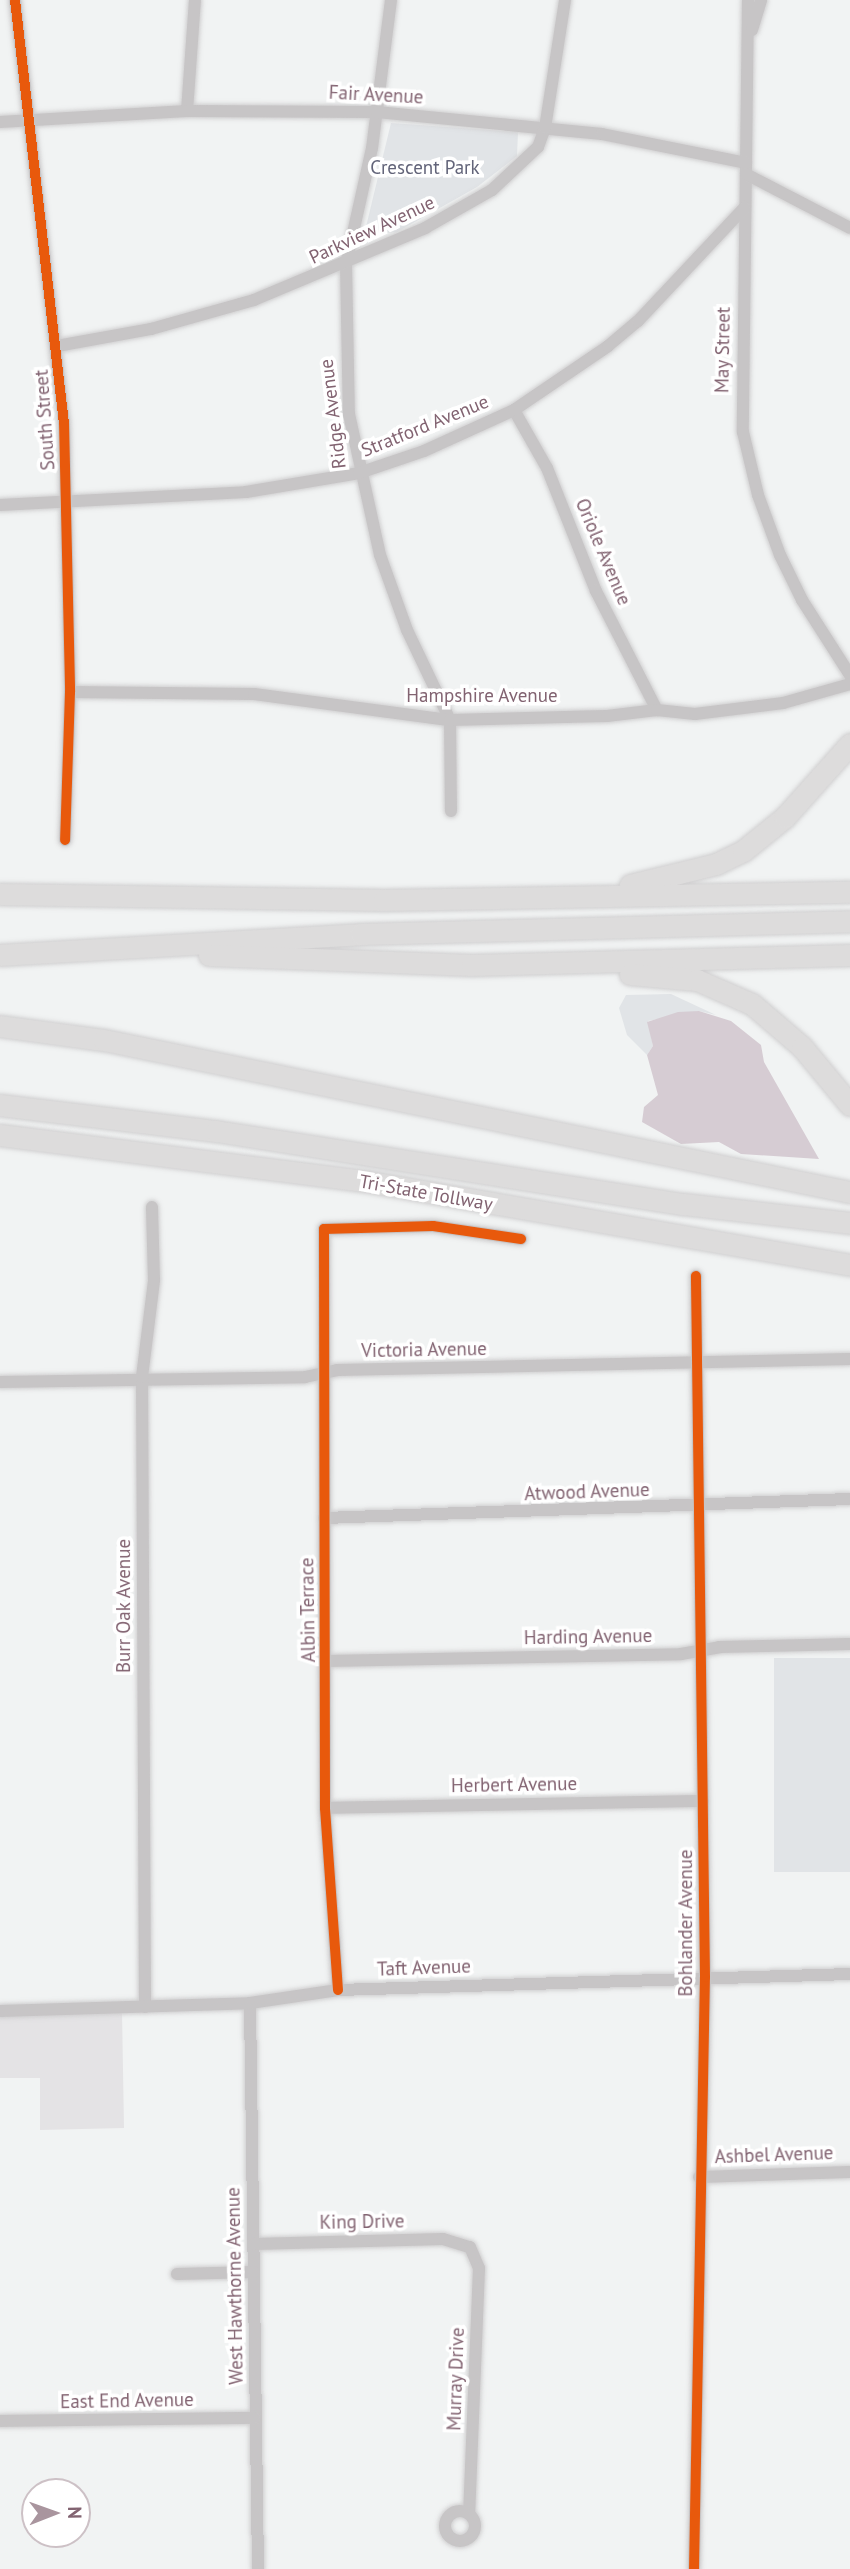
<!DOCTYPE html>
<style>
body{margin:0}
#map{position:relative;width:850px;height:2569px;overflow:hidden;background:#f1f3f3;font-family:"PT Sans",sans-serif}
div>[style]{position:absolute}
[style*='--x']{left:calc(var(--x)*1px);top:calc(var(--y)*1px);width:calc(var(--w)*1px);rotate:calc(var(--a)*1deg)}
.built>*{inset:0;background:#e4e3e5}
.green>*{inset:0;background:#e1e4e7;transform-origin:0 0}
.water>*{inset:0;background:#d6ccd3}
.roads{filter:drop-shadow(0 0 2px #d0cfd0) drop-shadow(0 0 2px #d0cfd0)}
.minor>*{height:12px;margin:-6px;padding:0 6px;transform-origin:6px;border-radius:6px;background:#c7c5c6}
.minor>.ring{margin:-6px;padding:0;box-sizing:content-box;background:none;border:12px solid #c7c5c6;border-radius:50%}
.motorway>*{height:21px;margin:-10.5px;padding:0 10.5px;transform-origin:10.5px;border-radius:10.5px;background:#dddcdc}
.cycleway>*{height:10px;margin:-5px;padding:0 5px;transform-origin:5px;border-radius:5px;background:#e8590c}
span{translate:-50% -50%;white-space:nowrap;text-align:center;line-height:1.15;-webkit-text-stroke:7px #fff;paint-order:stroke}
.street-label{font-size:19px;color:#826371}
.park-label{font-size:19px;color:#626479}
.north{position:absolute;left:21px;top:2478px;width:70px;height:70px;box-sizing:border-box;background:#fff;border:2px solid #cdc1c6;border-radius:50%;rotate:89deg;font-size:19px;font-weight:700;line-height:28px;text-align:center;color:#826371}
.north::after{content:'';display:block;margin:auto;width:24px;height:32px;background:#a9959e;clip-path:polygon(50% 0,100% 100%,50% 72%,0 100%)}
</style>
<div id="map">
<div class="built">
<i style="clip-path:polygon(122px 2011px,124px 2128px,40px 2130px,40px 2078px,0 2078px,0 2014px)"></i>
</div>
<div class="green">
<i style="clip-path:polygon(391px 123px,518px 132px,517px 156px,477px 187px,397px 232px,364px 235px)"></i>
<i style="clip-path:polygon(671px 994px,716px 1015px,699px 1011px,648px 1021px,653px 1046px,647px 1055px,627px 1035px,619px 1008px,626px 995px)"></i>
<i style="left:850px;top:1658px;width:214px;height:76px;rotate:90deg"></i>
</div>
<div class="water">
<i style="clip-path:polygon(699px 1011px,731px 1021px,761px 1045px,764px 1062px,819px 1159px,741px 1154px,719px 1142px,681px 1144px,642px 1122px,644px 1107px,658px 1095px,647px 1055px,653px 1046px,647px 1022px,678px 1012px)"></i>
</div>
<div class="roads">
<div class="minor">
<i style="--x:15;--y:0;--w:425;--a:83.4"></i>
<i style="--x:64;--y:422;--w:270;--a:88.7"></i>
<i style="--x:70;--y:692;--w:148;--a:91.9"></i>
<i style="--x:391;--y:0;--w:149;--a:97.3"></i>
<i style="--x:372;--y:148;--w:119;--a:102.6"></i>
<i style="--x:346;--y:264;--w:150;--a:88.9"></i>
<i style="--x:349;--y:414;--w:144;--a:77.6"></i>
<i style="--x:380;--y:555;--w:80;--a:70.2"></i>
<i style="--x:407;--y:630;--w:100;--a:64.5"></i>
<i style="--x:450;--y:720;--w:91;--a:89.4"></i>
<i style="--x:748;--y:0;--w:432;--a:90.7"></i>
<i style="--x:743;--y:432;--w:65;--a:76.6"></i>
<i style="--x:758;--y:495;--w:64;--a:69.9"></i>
<i style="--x:780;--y:555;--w:50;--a:63.9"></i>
<i style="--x:802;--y:600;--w:89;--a:57.4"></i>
<i style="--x:752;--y:30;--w:31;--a:-73"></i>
<i style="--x:187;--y:111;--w:111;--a:-85.9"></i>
<i style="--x:0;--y:122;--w:187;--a:-3.4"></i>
<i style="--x:187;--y:111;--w:190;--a:0.3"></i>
<i style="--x:377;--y:112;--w:226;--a:5.6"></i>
<i style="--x:602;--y:134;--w:147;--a:11.4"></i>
<i style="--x:746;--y:174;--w:117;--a:27.4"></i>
<i style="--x:57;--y:346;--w:96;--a:-10.3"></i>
<i style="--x:151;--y:329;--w:107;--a:-15.7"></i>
<i style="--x:254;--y:300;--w:186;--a:-22.8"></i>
<i style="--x:425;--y:228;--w:77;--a:-29.6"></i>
<i style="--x:492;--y:190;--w:63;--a:-43.1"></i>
<i style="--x:538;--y:147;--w:20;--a:-70"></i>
<i style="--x:545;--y:128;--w:130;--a:-81.1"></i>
<i style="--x:514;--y:410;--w:67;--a:60.4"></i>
<i style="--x:547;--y:468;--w:132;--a:68.3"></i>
<i style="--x:596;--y:591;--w:134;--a:62.9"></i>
<i style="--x:0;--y:505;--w:246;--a:-3"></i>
<i style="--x:246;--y:492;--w:115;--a:-9.5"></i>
<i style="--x:359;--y:473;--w:69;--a:-18.7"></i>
<i style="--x:424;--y:451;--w:99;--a:-24.5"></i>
<i style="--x:514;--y:410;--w:114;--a:-34.2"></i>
<i style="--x:608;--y:346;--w:39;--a:-40"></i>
<i style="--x:638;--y:321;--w:156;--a:-46.8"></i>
<i style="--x:70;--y:692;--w:184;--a:0.6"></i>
<i style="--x:254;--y:694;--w:198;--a:7.6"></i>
<i style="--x:450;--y:720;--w:157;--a:-1.5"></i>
<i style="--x:607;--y:716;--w:50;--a:-6.8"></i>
<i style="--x:657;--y:710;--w:38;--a:6"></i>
<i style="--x:695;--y:714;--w:89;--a:-7.1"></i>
<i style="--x:783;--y:703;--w:70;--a:-15.8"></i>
<i style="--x:0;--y:1382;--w:305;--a:-0.9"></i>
<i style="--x:305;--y:1377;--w:33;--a:-12"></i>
<i style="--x:337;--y:1370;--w:513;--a:-1.23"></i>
<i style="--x:324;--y:1518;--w:526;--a:-2.07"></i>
<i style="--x:326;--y:1661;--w:355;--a:-1.1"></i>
<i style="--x:681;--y:1654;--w:39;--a:-10"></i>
<i style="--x:719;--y:1647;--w:131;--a:-1.3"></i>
<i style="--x:325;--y:1808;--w:378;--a:-1.1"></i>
<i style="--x:338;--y:1990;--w:182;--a:-94.1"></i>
<i style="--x:325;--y:1808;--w:579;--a:-90.1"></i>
<i style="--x:324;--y:1229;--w:109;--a:-1.6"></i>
<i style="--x:433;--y:1226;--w:89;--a:8.4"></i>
<i style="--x:250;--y:2003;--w:566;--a:89.19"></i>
<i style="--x:145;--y:2007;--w:630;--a:-90.27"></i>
<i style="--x:142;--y:1377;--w:98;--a:-82.9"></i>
<i style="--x:154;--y:1280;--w:73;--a:-91.6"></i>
<i style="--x:0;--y:2011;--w:250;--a:-1.8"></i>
<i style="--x:250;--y:2003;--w:89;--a:-8.4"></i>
<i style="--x:338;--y:1990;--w:512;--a:-1.79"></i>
<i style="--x:699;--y:2177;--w:151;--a:-1.9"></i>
<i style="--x:254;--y:2244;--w:189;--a:-1.5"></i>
<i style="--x:443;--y:2239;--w:28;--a:17"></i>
<i style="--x:470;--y:2247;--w:23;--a:67"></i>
<i style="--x:479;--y:2268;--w:246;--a:92.3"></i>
<i style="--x:177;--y:2274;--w:77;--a:-1.5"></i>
<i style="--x:0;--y:2421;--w:255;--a:-0.7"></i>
<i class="ring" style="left:445px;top:2511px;width:18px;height:18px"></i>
<i style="--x:694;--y:2569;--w:592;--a:-88.94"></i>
<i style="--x:705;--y:1977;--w:701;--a:-90.74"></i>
</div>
<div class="motorway">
<i style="--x:630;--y:885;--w:89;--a:-13.7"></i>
<i style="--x:716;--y:864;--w:30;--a:-26"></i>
<i style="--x:743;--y:851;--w:54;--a:-39"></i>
<i style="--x:785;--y:817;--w:98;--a:-48.3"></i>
<i style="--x:0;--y:894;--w:384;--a:0.9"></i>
<i style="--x:384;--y:900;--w:466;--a:-1"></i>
<i style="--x:0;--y:955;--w:362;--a:-3.3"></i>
<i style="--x:361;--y:934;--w:489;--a:-1.5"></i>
<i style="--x:209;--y:955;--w:263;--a:2.2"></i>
<i style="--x:472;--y:965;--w:378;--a:-1.5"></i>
<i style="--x:630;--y:974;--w:67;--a:5.1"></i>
<i style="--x:697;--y:980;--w:60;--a:23.6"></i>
<i style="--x:752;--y:1004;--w:66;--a:40.7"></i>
<i style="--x:802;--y:1047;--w:75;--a:50.4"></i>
<i style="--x:0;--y:1026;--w:105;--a:7.7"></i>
<i style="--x:104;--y:1040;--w:761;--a:11.52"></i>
<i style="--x:0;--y:1105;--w:218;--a:6.9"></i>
<i style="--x:216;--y:1131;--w:474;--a:8.9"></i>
<i style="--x:684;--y:1204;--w:167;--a:6.5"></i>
<i style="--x:0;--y:1135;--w:368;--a:7.2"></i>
<i style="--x:365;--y:1181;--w:492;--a:9.8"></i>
</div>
</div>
<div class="cycleway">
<i style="--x:15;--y:0;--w:425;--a:83.4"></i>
<i style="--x:64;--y:422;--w:270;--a:88.7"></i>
<i style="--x:70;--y:692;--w:148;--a:91.9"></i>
<i style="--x:338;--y:1990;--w:182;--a:-94.1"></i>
<i style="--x:325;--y:1808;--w:579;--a:-90.1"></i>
<i style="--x:324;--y:1229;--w:109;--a:-1.6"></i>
<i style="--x:433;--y:1226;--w:89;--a:8.4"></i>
<i style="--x:694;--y:2569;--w:592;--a:-88.94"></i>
<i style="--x:705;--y:1977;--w:701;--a:-90.74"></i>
</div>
<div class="street-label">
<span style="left:376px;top:95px;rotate:3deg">Fair Avenue</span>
<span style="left:372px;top:230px;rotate:-25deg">Parkview Avenue</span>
<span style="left:723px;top:350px;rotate:-89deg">May Street</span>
<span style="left:333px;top:414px;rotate:-97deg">Ridge Avenue</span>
<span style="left:45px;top:420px;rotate:-94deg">South Street</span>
<span style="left:425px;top:426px;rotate:-22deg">Stratford Avenue</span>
<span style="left:603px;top:552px;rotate:67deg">Oriole Avenue</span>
<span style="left:482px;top:696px">Hampshire Avenue</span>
<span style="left:426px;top:1193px;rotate:10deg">Tri-State Tollway</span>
<span style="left:424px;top:1350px;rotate:-1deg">Victoria Avenue</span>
<span style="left:587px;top:1492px;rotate:-2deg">Atwood Avenue</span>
<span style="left:124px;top:1606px;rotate:-90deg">Burr Oak Avenue</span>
<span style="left:308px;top:1610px;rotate:-91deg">Albin Terrace</span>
<span style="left:588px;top:1637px;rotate:-1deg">Harding Avenue</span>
<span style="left:514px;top:1785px;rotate:-1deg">Herbert Avenue</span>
<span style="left:686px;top:1923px;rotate:-90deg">Bohlander Avenue</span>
<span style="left:424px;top:1968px;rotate:-2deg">Taft Avenue</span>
<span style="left:774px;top:2155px;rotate:-2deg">Ashbel Avenue</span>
<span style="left:362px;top:2222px;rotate:-1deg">King Drive</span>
<span style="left:235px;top:2286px;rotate:-91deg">West Hawthorne Avenue</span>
<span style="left:456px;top:2379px;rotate:-88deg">Murray Drive</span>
<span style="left:127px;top:2401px;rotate:-1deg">East End Avenue</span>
</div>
<div class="park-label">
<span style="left:425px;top:168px">Crescent Park</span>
</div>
<div class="north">N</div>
</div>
